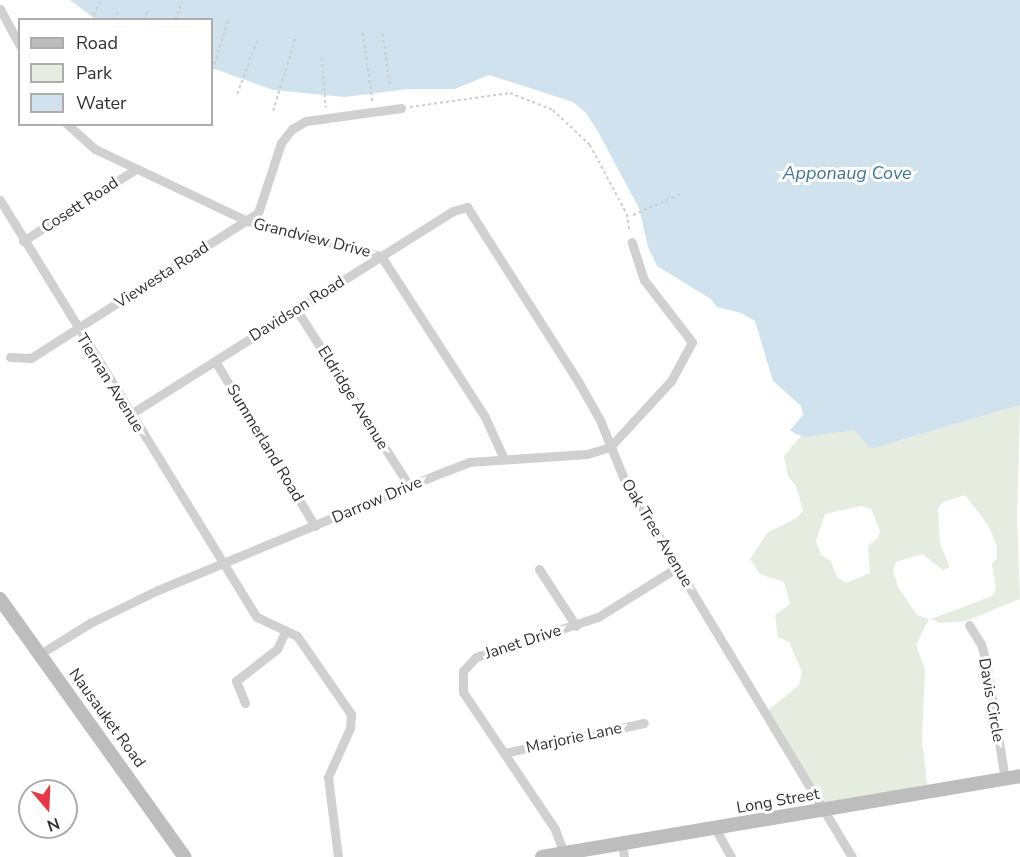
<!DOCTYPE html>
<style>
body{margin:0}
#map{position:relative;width:1020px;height:857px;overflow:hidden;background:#fff;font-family:"Nunito Sans",sans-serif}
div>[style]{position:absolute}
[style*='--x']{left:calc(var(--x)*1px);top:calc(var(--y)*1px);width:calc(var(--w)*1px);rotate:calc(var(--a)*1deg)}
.green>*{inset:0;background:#e6ecdf}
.water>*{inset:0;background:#cfe2ee}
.path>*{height:1.5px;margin-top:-0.75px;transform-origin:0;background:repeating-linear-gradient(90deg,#cdcdcd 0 3px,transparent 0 6px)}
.street>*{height:9px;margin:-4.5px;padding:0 4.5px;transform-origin:4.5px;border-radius:4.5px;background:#d0d0d0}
.secondary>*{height:14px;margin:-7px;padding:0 7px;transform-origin:7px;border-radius:7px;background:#bdbdbd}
span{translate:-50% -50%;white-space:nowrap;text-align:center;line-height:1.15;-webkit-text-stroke:6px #fff;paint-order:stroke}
.street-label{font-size:16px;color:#333}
.water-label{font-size:18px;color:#3f7597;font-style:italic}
.legend{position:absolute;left:18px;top:18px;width:195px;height:108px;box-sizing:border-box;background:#fff;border:2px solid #adadad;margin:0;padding:8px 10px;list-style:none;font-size:18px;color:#333}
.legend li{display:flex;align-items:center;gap:12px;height:30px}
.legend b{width:30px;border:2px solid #adadad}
.north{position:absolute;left:18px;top:779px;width:60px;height:60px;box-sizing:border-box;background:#fff;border:2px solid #adadad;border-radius:50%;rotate:161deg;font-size:16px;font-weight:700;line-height:24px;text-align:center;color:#333}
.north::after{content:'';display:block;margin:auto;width:21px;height:27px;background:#e63946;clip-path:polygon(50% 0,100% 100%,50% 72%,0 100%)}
</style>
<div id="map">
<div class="green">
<i style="clip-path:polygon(evenodd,1020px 405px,1017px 517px,1020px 599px,966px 621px,940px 623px,931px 619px,992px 596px,996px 589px,992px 564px,997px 558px,997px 546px,988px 525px,965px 495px,943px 502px,938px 508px,940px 543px,950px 567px,943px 570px,922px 554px,896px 562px,893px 571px,898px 587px,917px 615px,929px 619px,916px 645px,925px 669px,922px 740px,928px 792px,825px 811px,766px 712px,799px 685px,802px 672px,789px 642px,778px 637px,775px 615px,790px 604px,784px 582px,760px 574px,750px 559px,767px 533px,798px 517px,803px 510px,796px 486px,788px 476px,784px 456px,801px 436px,854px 430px,871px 449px,1020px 405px,861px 506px,871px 509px,880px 531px,878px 538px,868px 546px,870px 573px,846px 583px,837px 577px,831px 561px,821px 555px,816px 541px,825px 514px,861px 506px)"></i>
</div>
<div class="water">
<i style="clip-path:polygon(70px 0,1020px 0,1020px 405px,871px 449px,854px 430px,806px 437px,796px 434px,790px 430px,803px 415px,801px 406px,773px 381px,755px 321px,741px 313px,717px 307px,711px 299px,657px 266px,648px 247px,639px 208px,597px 130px,586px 113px,573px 102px,489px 75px,455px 89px,408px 89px,345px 97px,273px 90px,212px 68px,212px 20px,95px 19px)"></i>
</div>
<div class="path">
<i style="--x:93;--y:15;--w:17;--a:-62"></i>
<i style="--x:113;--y:20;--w:10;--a:-61"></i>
<i style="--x:144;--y:20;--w:11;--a:-68"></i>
<i style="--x:175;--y:20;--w:20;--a:-70"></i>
<i style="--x:363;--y:33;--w:71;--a:81.9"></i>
<i style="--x:383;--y:34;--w:52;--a:82.3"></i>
<i style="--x:322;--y:58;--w:50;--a:85.4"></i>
<i style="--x:212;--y:70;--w:52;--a:-71.9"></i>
<i style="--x:237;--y:94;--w:57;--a:-69.3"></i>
<i style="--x:410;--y:107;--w:101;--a:-8"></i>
<i style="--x:510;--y:93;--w:46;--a:21.6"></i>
<i style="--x:553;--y:110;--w:51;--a:43.4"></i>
<i style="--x:590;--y:145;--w:78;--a:61.8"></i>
<i style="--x:627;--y:214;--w:18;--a:81"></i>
<i style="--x:273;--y:111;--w:79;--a:-73.2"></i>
<i style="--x:633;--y:215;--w:52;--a:-23.6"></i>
</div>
<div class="street">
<i style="--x:0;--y:9;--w:42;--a:61.6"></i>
<i style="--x:67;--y:124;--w:38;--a:42"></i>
<i style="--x:95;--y:149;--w:168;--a:25.3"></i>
<i style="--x:247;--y:221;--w:138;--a:14.6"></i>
<i style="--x:381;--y:256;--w:189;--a:57.1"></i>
<i style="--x:484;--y:415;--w:48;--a:65.6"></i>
<i style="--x:0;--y:200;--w:490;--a:58.4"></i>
<i style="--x:257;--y:617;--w:44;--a:25.4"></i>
<i style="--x:297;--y:636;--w:95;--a:55.3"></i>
<i style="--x:351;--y:714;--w:14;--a:94"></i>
<i style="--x:350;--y:728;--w:54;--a:114.2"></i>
<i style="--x:328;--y:777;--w:81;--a:82.9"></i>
<i style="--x:23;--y:241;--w:134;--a:-32.5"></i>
<i style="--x:296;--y:309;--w:210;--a:57.4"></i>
<i style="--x:10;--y:357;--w:21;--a:3"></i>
<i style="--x:31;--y:358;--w:269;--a:-32.6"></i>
<i style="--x:258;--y:213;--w:74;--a:-71.8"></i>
<i style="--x:281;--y:143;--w:18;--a:-52"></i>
<i style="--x:292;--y:129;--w:16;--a:-30"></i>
<i style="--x:306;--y:121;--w:96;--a:-7.8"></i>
<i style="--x:215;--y:361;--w:193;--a:58.8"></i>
<i style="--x:129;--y:415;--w:383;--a:-32.2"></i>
<i style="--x:453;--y:211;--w:15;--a:-16"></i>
<i style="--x:467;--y:207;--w:209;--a:57.5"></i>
<i style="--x:579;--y:383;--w:43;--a:60.4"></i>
<i style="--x:600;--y:420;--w:64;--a:67.9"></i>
<i style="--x:624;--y:479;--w:441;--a:58.9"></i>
<i style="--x:539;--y:569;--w:68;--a:57"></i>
<i style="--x:969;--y:625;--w:22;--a:58"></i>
<i style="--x:981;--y:644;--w:19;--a:74"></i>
<i style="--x:986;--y:662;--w:119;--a:80.8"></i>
<i style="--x:40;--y:654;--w:59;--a:-31.8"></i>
<i style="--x:90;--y:623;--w:76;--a:-25.9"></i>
<i style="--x:158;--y:590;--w:312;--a:-22.5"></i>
<i style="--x:446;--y:471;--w:25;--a:-21"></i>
<i style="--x:469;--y:462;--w:118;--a:-3.9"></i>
<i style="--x:587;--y:454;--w:24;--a:-17"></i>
<i style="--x:610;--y:447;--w:90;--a:-47.3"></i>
<i style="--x:671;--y:381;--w:44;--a:-61.7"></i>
<i style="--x:692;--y:342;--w:78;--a:-127.7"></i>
<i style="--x:644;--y:280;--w:40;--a:-108"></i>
<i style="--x:245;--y:703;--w:24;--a:-112"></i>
<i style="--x:236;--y:681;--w:52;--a:-38"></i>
<i style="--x:277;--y:649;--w:19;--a:-65"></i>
<i style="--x:504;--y:753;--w:143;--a:-12.1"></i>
<i style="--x:715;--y:828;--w:33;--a:61"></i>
<i style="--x:622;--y:844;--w:13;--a:81"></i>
<i style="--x:564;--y:853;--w:26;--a:-111"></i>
<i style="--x:555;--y:829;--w:165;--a:-123.9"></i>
<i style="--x:463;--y:692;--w:21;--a:-90"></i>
<i style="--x:463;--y:671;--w:19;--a:-47"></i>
<i style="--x:476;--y:657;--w:128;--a:-18.2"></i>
<i style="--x:598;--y:617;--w:94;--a:-32"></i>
</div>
<div class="secondary">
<i style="--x:0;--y:599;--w:317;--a:54.4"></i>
<i style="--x:542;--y:857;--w:485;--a:-9.6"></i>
</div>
<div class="street-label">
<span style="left:80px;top:205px;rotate:-33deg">Cosett Road</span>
<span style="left:312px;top:238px;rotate:14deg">Grandview Drive</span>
<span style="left:162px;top:275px;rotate:-33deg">Viewesta Road</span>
<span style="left:297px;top:309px;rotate:-32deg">Davidson Road</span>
<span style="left:110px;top:383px;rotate:58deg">Tiernan Avenue</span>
<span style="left:353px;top:398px;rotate:58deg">Eldridge Avenue</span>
<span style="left:265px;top:443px;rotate:59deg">Summerland Road</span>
<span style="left:377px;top:500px;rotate:-23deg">Darrow Drive</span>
<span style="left:657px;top:533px;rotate:59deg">Oak Tree Avenue</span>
<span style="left:523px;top:642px;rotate:-18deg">Janet Drive</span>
<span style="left:991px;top:700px;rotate:80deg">Davis Circle</span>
<span style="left:107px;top:718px;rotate:54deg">Nausauket Road</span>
<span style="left:574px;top:738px;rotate:-12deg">Marjorie Lane</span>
<span style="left:778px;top:801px;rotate:-10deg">Long Street</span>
</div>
<div class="water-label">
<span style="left:847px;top:173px">Apponaug Cove</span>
</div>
<ul class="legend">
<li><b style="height:8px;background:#bdbdbd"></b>Road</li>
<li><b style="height:16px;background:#e6ecdf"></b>Park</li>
<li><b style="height:16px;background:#cfe2ee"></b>Water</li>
</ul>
<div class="north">N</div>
</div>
